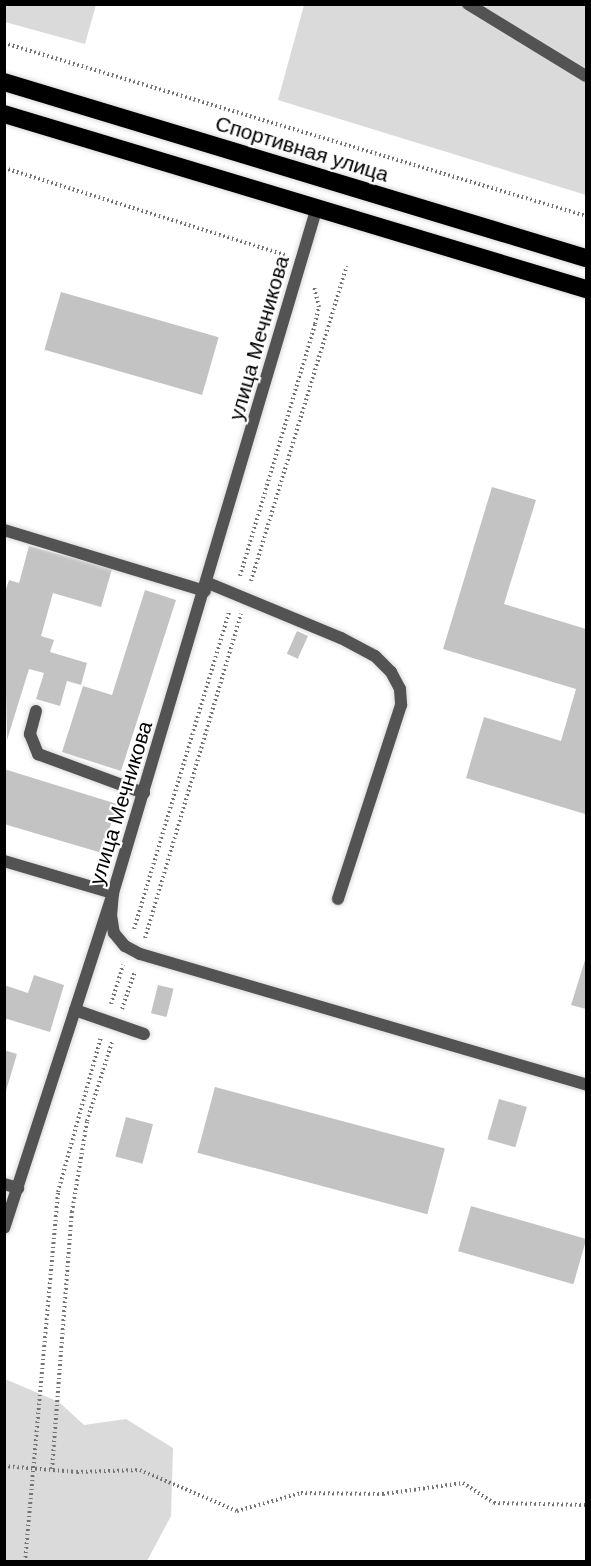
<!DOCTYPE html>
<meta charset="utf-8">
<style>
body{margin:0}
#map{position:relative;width:591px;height:1566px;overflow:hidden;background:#fff;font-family:"DM Sans",sans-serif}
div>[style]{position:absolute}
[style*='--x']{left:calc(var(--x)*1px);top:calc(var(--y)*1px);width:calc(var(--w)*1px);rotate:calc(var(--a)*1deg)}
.green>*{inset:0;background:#dadada}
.building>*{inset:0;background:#c3c3c3;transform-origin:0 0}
.path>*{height:4px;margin-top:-2px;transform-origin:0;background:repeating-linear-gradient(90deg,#757575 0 1.5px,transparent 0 4.5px)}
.roads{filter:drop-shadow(0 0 2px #dbdbdb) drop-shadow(0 0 2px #dbdbdb)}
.lane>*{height:12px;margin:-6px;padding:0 6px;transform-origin:6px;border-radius:6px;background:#535353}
.street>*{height:12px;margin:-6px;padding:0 6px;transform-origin:6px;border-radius:6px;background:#535353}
.highway>*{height:18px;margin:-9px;padding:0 9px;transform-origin:9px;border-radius:9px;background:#000}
span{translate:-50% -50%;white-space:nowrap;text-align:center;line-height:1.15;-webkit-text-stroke:4.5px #fff;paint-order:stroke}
.street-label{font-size:21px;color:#000}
.frame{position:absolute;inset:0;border:6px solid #000;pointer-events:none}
</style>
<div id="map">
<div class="green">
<i style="clip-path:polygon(4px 5px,5px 4px,96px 5px,85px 44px,5px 22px)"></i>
<i style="clip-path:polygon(304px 5px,586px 5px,586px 195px,278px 100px)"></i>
<i style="clip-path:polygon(5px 1379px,59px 1402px,84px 1425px,126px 1419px,173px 1448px,171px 1516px,147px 1561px,5px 1561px)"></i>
</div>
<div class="building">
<i style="left:61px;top:292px;width:164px;height:60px;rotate:16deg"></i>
<i style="clip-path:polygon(492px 487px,536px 500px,504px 604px,586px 629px,585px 814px,466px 778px,484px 717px,561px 741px,576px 689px,443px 649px)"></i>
<i style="clip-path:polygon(29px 546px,112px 569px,101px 607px,53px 593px,41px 636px,54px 640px,50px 652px,87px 663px,81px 685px,67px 681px,60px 706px,36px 699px,44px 673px,29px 669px,7px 740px,4px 595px,9px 580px,19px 583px)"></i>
<i style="clip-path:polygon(145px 590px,176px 600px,121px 771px,62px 752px,83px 686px,112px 695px)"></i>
<i style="left:297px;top:631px;width:12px;height:25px;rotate:24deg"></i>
<i style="clip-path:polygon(4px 769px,117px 804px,102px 853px,4px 824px)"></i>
<i style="clip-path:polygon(586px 957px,586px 1009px,571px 1005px)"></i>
<i style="clip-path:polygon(34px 975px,64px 985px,50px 1032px,4px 1018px,4px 985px,28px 993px)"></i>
<i style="left:158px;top:985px;width:16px;height:29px;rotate:14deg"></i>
<i style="clip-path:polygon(4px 1050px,17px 1054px,5px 1094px,4px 1094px)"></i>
<i style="left:215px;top:1087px;width:238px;height:68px;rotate:15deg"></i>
<i style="left:499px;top:1099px;width:29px;height:42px;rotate:16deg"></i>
<i style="left:126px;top:1117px;width:28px;height:41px;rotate:15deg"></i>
<i style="left:471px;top:1206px;width:120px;height:47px;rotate:16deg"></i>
</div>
<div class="path">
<i style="--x:4;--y:43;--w:607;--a:16.55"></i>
<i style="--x:4;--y:168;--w:294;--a:17.2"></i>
<i style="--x:240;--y:576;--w:263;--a:-73.4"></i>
<i style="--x:315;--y:324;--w:17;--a:-77"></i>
<i style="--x:319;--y:307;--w:21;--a:-104"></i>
<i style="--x:251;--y:581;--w:329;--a:-73.1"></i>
<i style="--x:134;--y:929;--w:331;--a:-73.3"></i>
<i style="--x:145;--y:938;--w:338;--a:-73.5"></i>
<i style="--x:111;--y:1004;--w:41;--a:-72.9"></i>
<i style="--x:122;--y:1009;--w:40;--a:-71.1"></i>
<i style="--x:4;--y:1466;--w:73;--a:4.7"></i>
<i style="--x:77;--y:1472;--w:63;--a:-1.8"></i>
<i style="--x:140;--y:1470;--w:105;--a:22.9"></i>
<i style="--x:237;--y:1511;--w:66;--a:-15.7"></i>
<i style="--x:301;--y:1493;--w:82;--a:0.7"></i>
<i style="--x:383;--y:1494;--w:81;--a:-7.8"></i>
<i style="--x:463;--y:1483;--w:37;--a:33"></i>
<i style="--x:494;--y:1503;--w:92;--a:1.2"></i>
<i style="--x:52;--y:1469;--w:258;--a:-85.6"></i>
<i style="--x:72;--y:1212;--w:92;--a:-80.6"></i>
<i style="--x:87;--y:1121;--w:83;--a:-72.4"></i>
<i style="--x:25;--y:1562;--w:371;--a:-84.9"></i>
<i style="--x:58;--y:1192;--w:161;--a:-74.5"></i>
</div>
<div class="roads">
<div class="lane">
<i style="--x:468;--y:4;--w:138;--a:31.4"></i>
<i style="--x:4;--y:530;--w:210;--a:16.9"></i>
<i style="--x:208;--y:583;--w:144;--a:22.5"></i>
<i style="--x:341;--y:638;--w:38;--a:28"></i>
<i style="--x:375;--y:656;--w:23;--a:45"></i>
<i style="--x:391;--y:672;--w:19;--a:62"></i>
<i style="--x:400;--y:689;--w:16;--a:86"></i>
<i style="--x:401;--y:705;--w:204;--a:108"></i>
<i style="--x:36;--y:711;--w:24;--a:105"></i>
<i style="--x:30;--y:734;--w:22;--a:68"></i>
<i style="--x:38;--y:754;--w:113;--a:20.2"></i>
<i style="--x:4;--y:861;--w:114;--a:16.4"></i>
<i style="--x:113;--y:893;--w:352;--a:108"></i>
<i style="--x:75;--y:1010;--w:73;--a:19.2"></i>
<i style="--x:4;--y:1184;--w:15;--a:16"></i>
</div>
<div class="street">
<i style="--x:317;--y:207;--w:716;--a:106.56"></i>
<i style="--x:113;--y:893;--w:22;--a:95"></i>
<i style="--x:111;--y:915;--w:18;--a:81"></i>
<i style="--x:114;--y:933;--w:17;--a:50"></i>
<i style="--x:125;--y:946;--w:17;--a:28"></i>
<i style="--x:140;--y:954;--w:465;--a:16.3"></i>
</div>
<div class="highway">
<i style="--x:4;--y:82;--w:608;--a:16.83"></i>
<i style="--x:4;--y:114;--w:608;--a:16.74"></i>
</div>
</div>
<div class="street-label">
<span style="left:302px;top:149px;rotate:17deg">Спортивная улица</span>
<span style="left:259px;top:338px;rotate:-74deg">улица Мечникова</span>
<span style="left:121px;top:803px;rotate:-73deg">улица Мечникова</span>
</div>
<div class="frame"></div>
</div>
